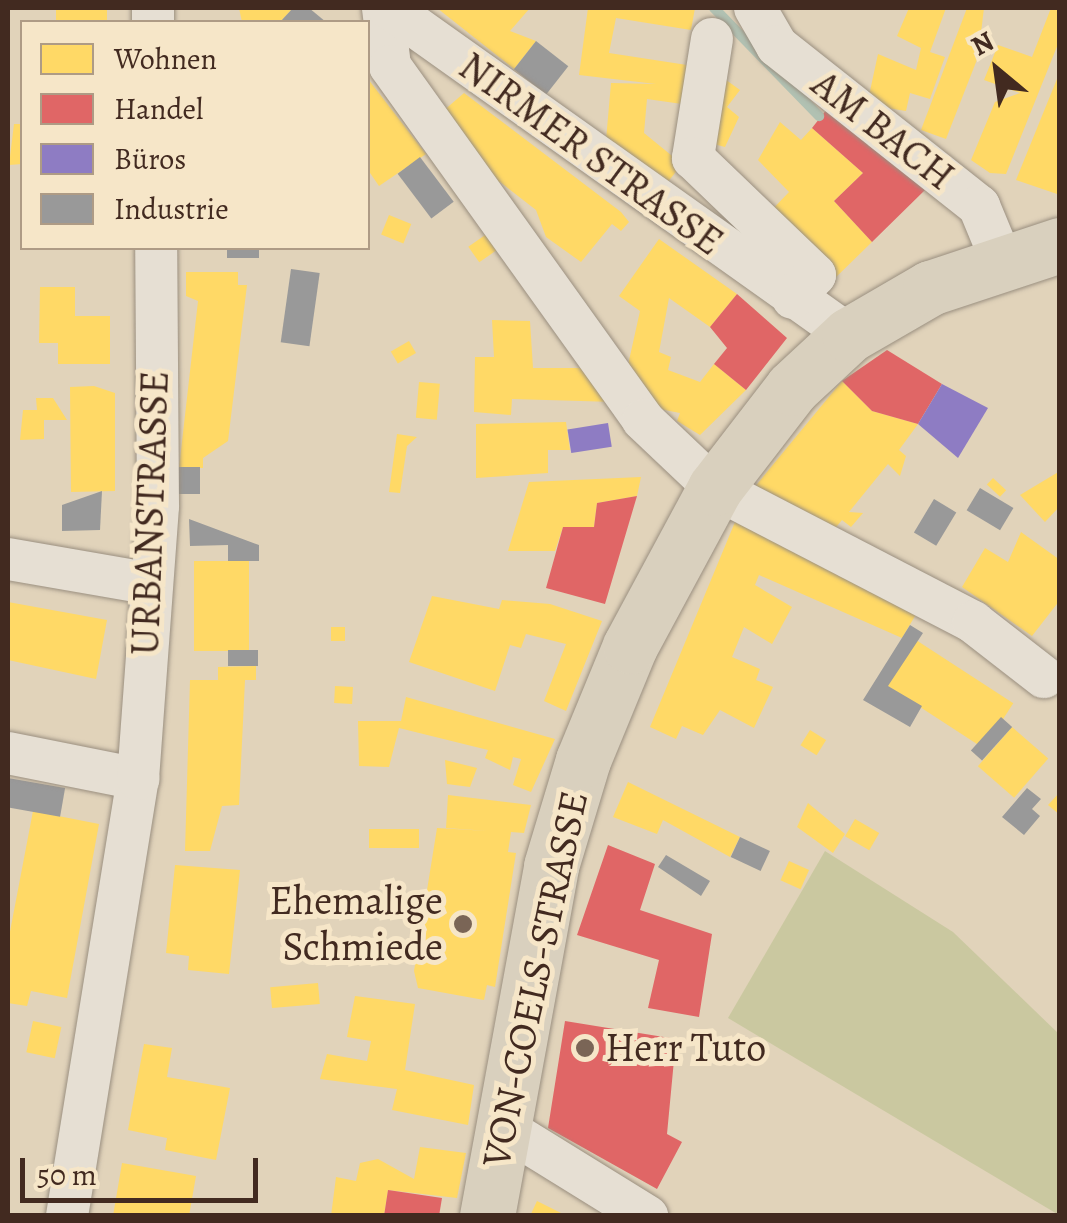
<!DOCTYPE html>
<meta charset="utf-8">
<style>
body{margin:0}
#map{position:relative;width:1067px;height:1223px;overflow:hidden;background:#e1d3ba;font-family:Alegreya,serif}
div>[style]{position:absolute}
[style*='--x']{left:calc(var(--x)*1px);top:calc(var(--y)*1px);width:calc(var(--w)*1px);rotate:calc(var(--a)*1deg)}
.green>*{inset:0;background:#cac8a0}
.homes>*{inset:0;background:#ffd966;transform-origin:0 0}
.shops>*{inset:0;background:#e06666}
.offices>*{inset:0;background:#8e7cc3;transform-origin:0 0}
.industry>*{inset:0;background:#999;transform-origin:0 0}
.stream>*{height:10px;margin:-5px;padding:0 5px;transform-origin:5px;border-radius:5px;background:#b1c1b2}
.roads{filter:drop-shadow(0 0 2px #9a8f80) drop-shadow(0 0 2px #9a8f80)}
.minor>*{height:42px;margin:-21px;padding:0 21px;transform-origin:21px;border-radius:21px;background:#e6dfd3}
.major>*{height:55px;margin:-27.5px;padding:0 27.5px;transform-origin:27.5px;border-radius:27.5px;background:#d9d0be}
.dots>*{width:28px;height:28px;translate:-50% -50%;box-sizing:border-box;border:5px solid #f6e6c8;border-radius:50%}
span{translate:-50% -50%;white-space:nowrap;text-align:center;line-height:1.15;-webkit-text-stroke:10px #f6e6c8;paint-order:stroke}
.street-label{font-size:40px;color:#422a20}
.poi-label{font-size:40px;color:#422a20}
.right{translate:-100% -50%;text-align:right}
.left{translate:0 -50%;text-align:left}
.frame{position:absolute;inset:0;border:10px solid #422a20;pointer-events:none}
.legend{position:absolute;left:20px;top:20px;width:350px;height:230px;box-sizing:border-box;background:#f6e6c8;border:2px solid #ae9b85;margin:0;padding:12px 18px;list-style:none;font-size:30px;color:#422a20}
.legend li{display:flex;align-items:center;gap:20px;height:50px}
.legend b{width:50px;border:2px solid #ae9b85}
.north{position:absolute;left:947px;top:20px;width:100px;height:100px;-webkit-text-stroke:8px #f6e6c8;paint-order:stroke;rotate:331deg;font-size:28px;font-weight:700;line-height:40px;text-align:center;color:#422a20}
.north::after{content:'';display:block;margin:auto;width:35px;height:45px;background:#422a20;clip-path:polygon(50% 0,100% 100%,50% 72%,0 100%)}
.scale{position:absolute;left:20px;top:1158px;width:238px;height:45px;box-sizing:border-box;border:5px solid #422a20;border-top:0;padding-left:12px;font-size:30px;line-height:35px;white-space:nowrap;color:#422a20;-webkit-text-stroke:8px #f6e6c8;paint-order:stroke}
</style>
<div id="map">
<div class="green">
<i style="clip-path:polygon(825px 851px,953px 932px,1059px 1034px,1059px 1215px,728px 1018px)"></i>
</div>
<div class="homes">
<i style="left:56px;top:8px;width:51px;height:14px"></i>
<i style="clip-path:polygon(239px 8px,293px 8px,280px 22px,242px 22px)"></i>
<i style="clip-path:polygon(437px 8px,530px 8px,510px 31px,536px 41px,514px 69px)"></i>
<i style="clip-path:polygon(588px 8px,695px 8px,691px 30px,616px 18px,609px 53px,687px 65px,682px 104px,647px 99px,644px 133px,682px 164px,667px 183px,606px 140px,611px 83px,656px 84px,579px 75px)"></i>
<i style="clip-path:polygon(909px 8px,946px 8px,930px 52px,945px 57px,930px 99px,910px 93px,906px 111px,867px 105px,878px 54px,916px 70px,921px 48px,897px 36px)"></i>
<i style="clip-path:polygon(967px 8px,984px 8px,978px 57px,946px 139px,921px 130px)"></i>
<i style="clip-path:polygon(1051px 8px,1060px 8px,1058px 44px,1006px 174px,990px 173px,971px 160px,995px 102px,1020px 93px,984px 80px,998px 45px,1032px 57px)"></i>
<i style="clip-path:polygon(1059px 74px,1060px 74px,1060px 195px,1016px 180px)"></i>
<i style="clip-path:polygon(722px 77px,740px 90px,727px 107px,739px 117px,725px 147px,706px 142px)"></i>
<i style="clip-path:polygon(368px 79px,426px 154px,379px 186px,368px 170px)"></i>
<i style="clip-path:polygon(464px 93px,621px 212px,629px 222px,621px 231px,612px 224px,581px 262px,546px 237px,536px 210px,500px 182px,494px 187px,442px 112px)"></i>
<i style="clip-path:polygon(780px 122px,801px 140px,812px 128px,863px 173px,834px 201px,872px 242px,831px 282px,766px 216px,789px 192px,758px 160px)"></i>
<i style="clip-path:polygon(14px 124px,22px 124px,22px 164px,9px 165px)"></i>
<i style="left:389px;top:215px;width:24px;height:21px;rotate:22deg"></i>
<i style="left:488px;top:233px;width:19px;height:24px;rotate:55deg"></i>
<i style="clip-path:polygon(659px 239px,737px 294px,710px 327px,669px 298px,659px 352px,671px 357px,668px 370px,700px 382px,714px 364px,746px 390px,700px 435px,677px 421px,680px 413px,649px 407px,628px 365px,640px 311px,619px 296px)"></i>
<i style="clip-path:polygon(186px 272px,238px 272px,238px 285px,247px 285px,228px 441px,203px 458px,203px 468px,179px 468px,198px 301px,186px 296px)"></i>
<i style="clip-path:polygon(40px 287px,75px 287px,75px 316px,110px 316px,110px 364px,58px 364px,58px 343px,39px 343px)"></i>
<i style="clip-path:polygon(492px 320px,530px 321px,533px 368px,594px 368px,615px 402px,512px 399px,511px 415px,474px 412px,475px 357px,494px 357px)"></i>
<i style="left:409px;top:341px;width:14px;height:21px;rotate:60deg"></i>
<i style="clip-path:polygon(842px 381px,872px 411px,918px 424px,899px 450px,906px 456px,900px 476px,888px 464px,849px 512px,863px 513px,851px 527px,842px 520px,832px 532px,753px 489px)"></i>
<i style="left:419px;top:382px;width:21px;height:36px;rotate:5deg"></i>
<i style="clip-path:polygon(94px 386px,115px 393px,115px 491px,71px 492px,70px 387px)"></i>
<i style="clip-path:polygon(36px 398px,53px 398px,67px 420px,44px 420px,44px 439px,20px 440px,23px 410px,37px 410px)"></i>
<i style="clip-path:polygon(566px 422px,570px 450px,548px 450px,548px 473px,476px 478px,476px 424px)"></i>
<i style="clip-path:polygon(397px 434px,417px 437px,407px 446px,400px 493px,389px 492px)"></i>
<i style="clip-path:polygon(1060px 471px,1060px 506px,1045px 522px,1020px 495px)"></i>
<i style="clip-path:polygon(641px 477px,637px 496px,597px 503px,594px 527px,563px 527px,555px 551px,508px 551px,529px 482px)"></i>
<i style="left:993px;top:478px;width:18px;height:9px;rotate:43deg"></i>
<i style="clip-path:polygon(735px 522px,918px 611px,902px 638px,759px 575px,755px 585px,792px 607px,772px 644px,744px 627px,732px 657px,760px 669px,756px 680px,773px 687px,754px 728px,720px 710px,703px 735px,682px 726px,676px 739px,650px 727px)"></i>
<i style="clip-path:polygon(1021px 532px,1060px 560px,1060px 600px,1032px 636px,962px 587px,985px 548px,1008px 562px)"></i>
<i style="left:194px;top:561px;width:55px;height:90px"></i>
<i style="clip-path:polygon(432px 596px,499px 609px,502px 600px,550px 604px,602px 621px,566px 711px,544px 701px,566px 644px,526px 634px,521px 648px,510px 645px,495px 691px,409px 662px)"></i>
<i style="clip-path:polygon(8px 602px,107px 620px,96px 679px,8px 660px)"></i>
<i style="left:345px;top:627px;width:14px;height:14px;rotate:90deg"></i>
<i style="left:916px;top:640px;width:116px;height:54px;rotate:33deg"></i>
<i style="clip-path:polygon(256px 666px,256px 680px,245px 680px,239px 805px,222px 806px,210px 851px,185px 851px,190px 680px,218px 680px,218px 667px)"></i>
<i style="left:335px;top:686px;width:18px;height:17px;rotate:3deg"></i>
<i style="clip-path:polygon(406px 697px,555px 739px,531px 792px,513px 785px,521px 759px,513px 757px,510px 770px,485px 758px,488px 750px,399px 728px,389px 767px,359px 766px,358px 721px,401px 721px)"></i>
<i style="left:1012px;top:727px;width:48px;height:52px;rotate:41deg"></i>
<i style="left:810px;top:730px;width:19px;height:18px;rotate:32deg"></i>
<i style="clip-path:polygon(445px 760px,477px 768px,470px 787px,447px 784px)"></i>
<i style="clip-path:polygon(628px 782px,740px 837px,730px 857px,663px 820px,657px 834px,613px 817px)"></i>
<i style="clip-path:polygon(1060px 792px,1060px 815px,1048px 805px)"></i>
<i style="clip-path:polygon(448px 795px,531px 805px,524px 833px,511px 832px,508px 852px,516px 853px,495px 987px,487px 985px,484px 1000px,418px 988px,414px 971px,437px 828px,488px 831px,446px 828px)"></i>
<i style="clip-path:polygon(808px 803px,845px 834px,833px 853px,797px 827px)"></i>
<i style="clip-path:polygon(33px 811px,99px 824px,67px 998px,31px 991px,27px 1006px,8px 1003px,8px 942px)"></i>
<i style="left:855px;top:819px;width:28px;height:20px;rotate:30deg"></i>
<i style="left:419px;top:829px;width:19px;height:50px;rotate:90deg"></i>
<i style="left:789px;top:861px;width:22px;height:21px;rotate:24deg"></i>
<i style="clip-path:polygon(175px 865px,240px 870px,229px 974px,188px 970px,189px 956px,166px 953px)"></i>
<i style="left:318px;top:983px;width:21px;height:48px;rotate:85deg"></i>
<i style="clip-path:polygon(355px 996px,415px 1004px,405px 1070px,474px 1085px,468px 1125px,392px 1110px,397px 1089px,320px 1079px,327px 1054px,367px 1061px,371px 1041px,347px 1037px)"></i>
<i style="left:33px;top:1021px;width:29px;height:32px;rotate:12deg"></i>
<i style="clip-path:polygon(144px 1044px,172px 1048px,167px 1077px,230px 1088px,216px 1160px,165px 1150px,167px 1138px,128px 1130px)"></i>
<i style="clip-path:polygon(420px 1147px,466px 1153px,457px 1198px,388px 1190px,384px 1216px,331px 1216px,336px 1177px,356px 1181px,360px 1163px,378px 1159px,414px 1179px)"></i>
<i style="clip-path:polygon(122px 1163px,196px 1176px,189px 1216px,113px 1216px)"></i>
<i style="clip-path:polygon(537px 1201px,567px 1216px,530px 1216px)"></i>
</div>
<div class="shops">
<i style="clip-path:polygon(827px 109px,925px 190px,872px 242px,834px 201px,863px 173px,812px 128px)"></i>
<i style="clip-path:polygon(737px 294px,787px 338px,746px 390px,714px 364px,727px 348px,710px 327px)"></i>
<i style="clip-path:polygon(887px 350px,942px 384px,918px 424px,872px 411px,842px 381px)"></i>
<i style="clip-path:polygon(637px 496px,605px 604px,546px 588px,563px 527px,594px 527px,597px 503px)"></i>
<i style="clip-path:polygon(608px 845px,655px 864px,640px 910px,712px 934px,699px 1017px,648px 1008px,659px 960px,577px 935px)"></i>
<i style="clip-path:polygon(565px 1021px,676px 1039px,667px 1134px,682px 1142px,657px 1189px,548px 1128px)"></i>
<i style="clip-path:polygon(388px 1190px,442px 1198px,439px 1216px,384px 1216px)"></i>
</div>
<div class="offices">
<i style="clip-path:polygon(942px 384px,988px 408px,958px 458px,918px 424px)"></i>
<i style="left:608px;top:423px;width:24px;height:41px;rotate:81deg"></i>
</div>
<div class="industry">
<i style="clip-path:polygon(293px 8px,309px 8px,326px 22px,280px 22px)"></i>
<i style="left:536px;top:41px;width:41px;height:36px;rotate:38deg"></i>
<i style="left:420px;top:157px;width:56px;height:28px;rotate:53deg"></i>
<i style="left:227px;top:248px;width:32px;height:10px"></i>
<i style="left:291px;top:269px;width:29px;height:74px;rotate:8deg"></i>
<i style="left:200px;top:467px;width:27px;height:26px;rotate:90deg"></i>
<i style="left:980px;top:488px;width:39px;height:26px;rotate:31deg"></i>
<i style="clip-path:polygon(102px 491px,100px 530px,62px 531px,62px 505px)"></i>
<i style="left:934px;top:499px;width:26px;height:39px;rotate:31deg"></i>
<i style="clip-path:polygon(189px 519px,259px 545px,259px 561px,228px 561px,228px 545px,190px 546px)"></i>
<i style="clip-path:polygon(910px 625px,923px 633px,888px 686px,922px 706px,910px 727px,863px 700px)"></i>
<i style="left:258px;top:650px;width:16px;height:30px;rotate:90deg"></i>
<i style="left:1001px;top:717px;width:15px;height:45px;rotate:42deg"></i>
<i style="left:8px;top:778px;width:58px;height:29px;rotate:10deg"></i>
<i style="clip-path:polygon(1027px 788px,1041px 799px,1032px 809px,1040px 816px,1024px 835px,1002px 817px)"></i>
<i style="left:740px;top:837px;width:33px;height:22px;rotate:25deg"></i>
<i style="clip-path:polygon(666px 855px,710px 881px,701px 896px,658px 867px)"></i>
</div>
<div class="stream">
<i style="--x:714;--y:8;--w:151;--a:45.8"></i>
</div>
<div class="roads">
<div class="minor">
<i style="--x:153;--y:8;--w:14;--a:90"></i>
<i style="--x:383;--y:8;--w:58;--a:83.1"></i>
<i style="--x:390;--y:66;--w:435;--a:54.4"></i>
<i style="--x:643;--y:420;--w:99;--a:43.4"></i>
<i style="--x:715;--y:488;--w:291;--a:27.4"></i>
<i style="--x:973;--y:622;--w:90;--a:37.8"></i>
<i style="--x:389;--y:8;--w:564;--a:35.41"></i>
<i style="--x:755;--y:8;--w:44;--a:59.9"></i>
<i style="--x:777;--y:46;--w:258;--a:38.4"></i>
<i style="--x:979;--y:206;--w:57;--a:67.5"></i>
<i style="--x:712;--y:39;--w:121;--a:99.1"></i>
<i style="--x:693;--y:158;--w:169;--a:43.8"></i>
<i style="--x:815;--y:275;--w:32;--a:134"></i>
<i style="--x:8;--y:559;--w:141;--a:9.8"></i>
<i style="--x:8;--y:753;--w:133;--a:11.3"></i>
<i style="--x:501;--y:1126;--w:172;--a:31.7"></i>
<i style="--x:67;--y:1216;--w:443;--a:-80.8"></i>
<i style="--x:138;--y:779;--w:274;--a:-85.8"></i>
<i style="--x:158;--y:506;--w:258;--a:-90.4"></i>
</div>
<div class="major">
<i style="--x:487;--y:1216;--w:356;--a:-79.6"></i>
<i style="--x:551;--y:866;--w:111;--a:-73.2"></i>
<i style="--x:583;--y:760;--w:123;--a:-67.6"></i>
<i style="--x:630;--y:646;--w:179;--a:-61.7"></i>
<i style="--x:715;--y:488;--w:126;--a:-52.4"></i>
<i style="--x:792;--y:388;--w:78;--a:-42.9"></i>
<i style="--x:849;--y:335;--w:94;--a:-30.1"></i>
<i style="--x:930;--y:288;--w:137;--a:-18.3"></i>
</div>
</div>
<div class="dots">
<i style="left:463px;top:924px;background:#7a6556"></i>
<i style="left:585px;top:1048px;background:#7a6556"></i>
</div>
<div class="street-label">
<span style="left:883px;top:130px;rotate:38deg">AM BACH</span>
<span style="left:591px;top:154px;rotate:36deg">NIRMER STRASSE</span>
<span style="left:150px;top:513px;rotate:-88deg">URBANSTRASSE</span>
<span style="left:535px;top:979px;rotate:-78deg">VON-COELS-STRASSE</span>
</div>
<div class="poi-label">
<span class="right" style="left:443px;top:924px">Ehemalige<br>Schmiede</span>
<span class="left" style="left:605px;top:1048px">Herr Tuto</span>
</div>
<div class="frame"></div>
<ul class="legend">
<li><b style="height:28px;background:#ffd966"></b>Wohnen</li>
<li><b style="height:28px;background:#e06666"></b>Handel</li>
<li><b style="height:28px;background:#8e7cc3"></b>Büros</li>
<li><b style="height:28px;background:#999"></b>Industrie</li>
</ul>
<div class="north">N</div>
<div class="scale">50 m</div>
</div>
